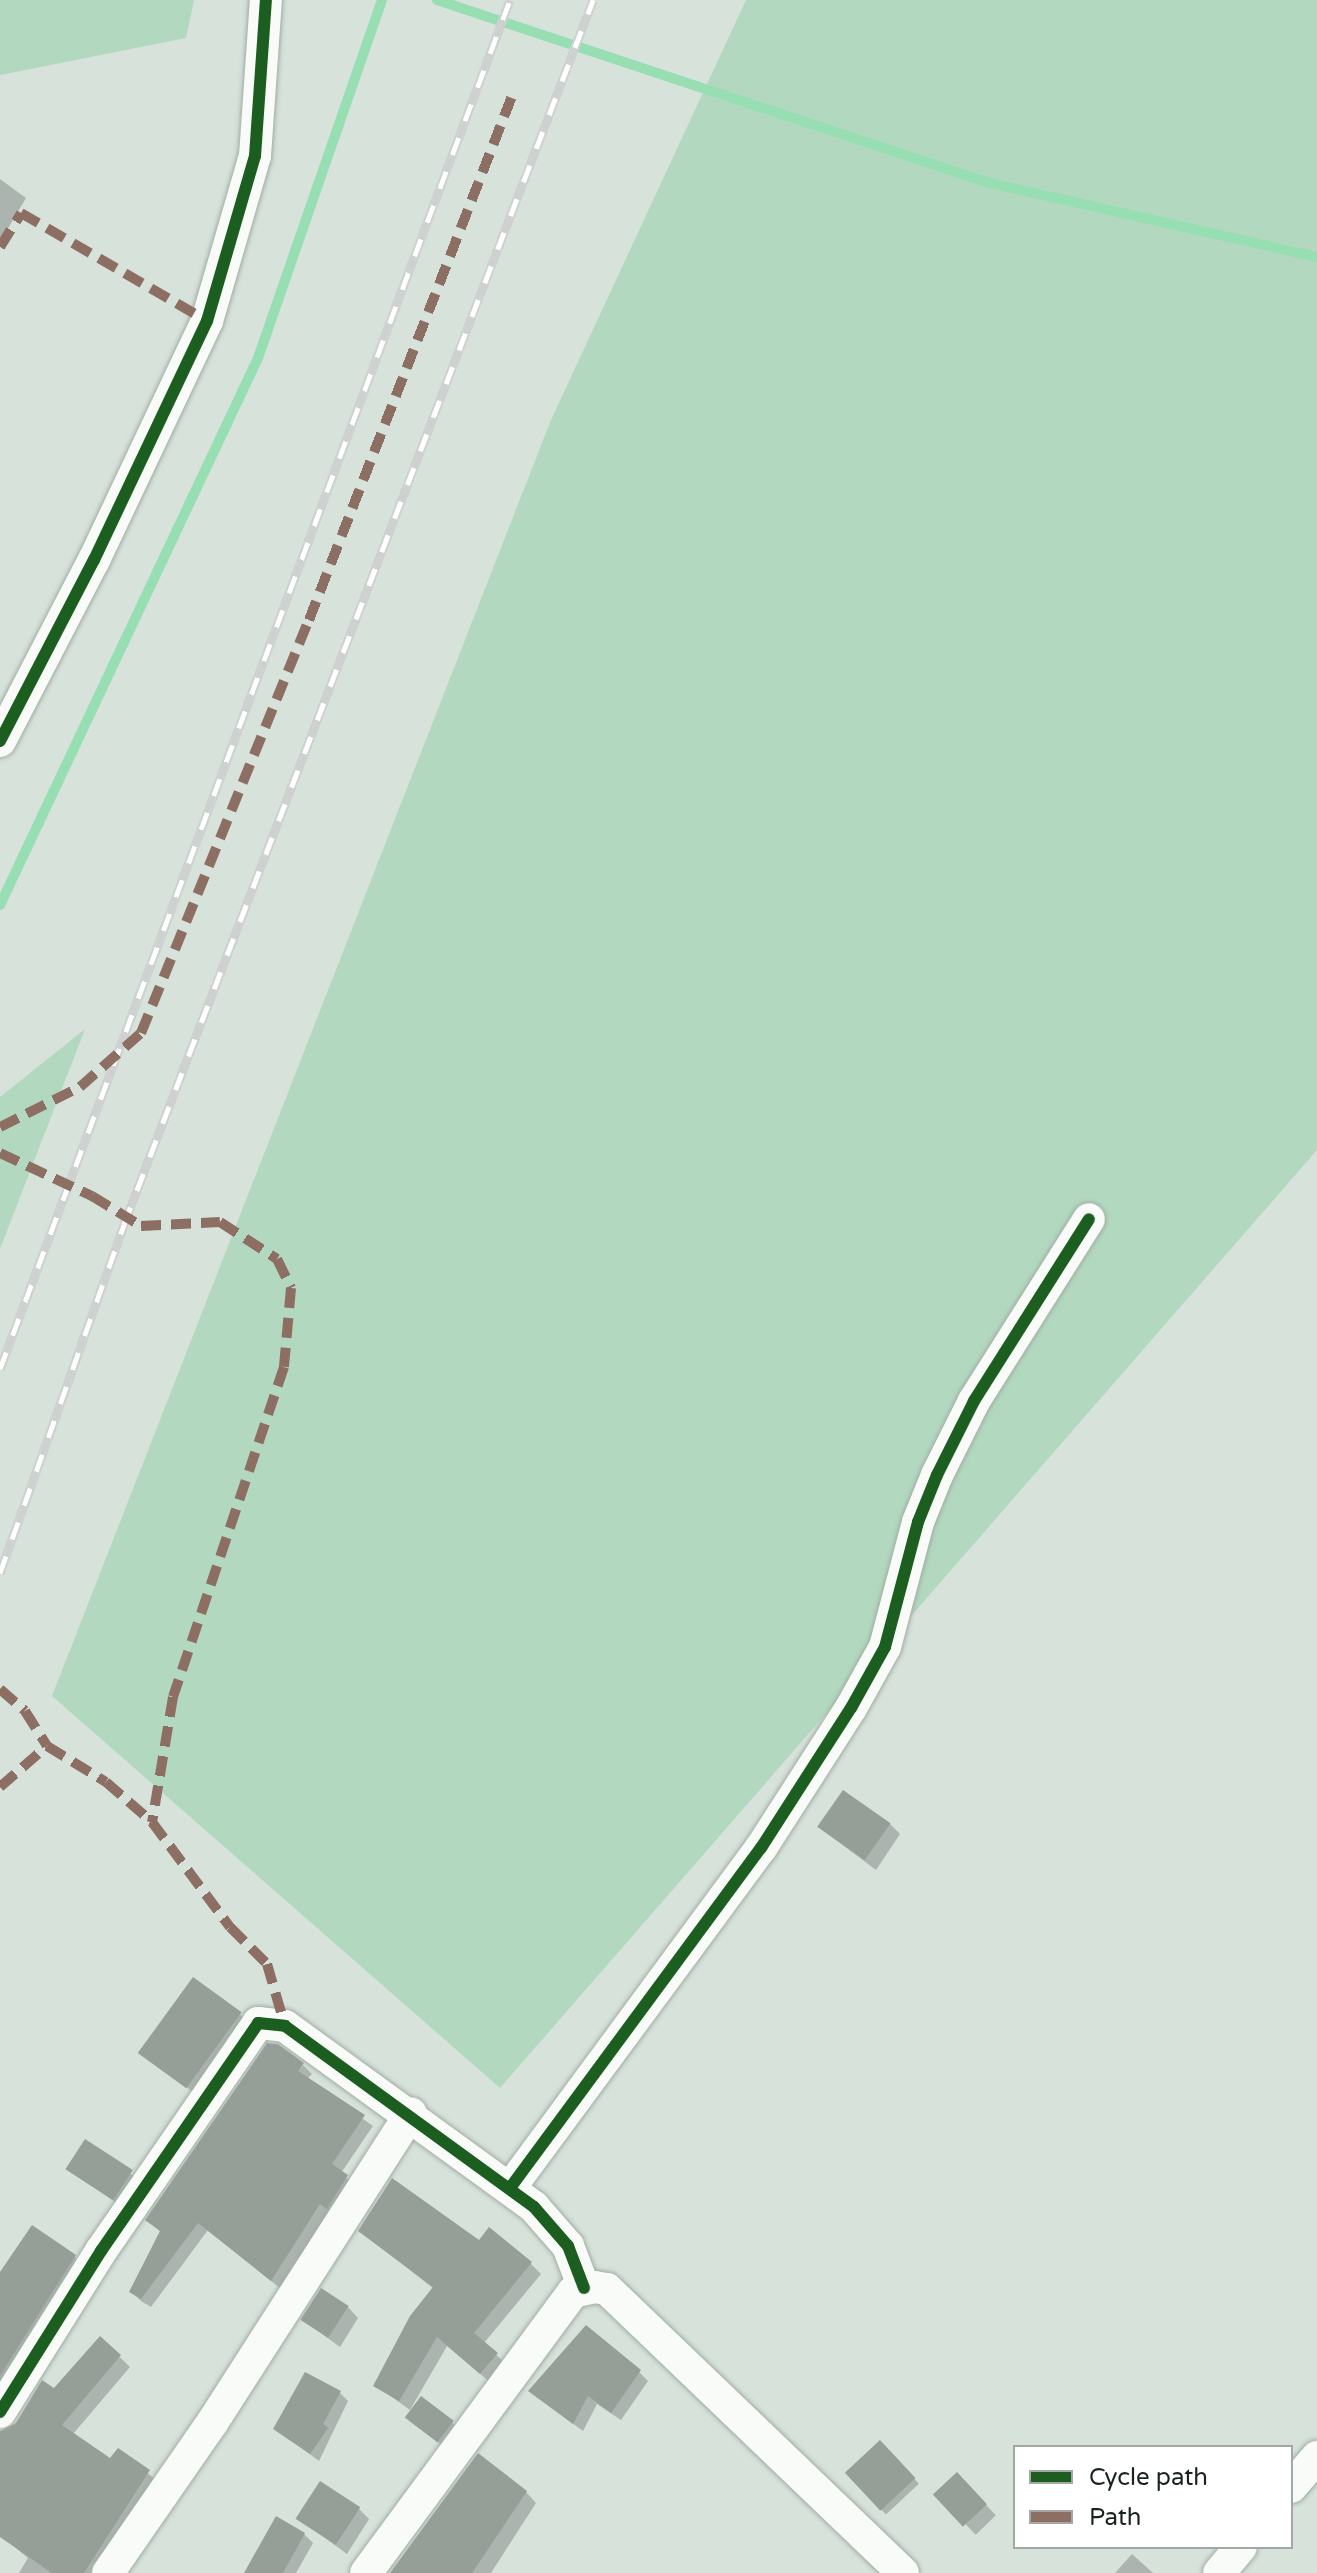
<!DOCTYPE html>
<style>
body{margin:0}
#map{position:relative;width:1317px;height:2573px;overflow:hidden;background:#d6e2da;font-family:"Varela Round",sans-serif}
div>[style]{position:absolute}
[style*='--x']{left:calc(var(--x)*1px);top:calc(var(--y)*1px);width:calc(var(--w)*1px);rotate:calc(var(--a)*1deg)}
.green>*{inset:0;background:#b2d9bf}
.shadow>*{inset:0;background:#0003;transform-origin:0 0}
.stream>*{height:10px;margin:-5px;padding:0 5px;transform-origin:5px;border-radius:5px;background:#97deb2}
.building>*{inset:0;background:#959e97;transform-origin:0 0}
.roads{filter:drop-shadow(0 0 2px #a2aca6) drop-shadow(0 0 2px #a2aca6)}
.street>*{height:32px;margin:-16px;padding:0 16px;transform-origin:16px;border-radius:16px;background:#f9fbf9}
.rail>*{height:9px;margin-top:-4.5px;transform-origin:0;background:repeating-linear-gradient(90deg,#fff 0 18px,#ced1cf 0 36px);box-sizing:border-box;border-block:2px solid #ced1cf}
.quiet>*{height:10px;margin-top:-5px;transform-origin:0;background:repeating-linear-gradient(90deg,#8d6e63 0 20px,transparent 0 30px)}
.cycleway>*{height:12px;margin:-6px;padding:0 6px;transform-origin:6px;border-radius:6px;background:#1b5e20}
span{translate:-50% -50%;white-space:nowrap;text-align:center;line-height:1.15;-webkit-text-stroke:8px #fff;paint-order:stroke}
.legend{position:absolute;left:1013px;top:2445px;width:280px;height:104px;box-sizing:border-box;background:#fff;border:2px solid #a3a7a5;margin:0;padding:10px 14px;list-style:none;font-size:24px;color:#1a221d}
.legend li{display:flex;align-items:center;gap:16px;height:40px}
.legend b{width:40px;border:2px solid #a3a7a5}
</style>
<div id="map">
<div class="green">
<i style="clip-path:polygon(0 0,194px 0,186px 38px,0 75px)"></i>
<i style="clip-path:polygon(746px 0,1317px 0,1317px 1150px,500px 2088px,52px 1696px,551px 420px)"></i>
<i style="clip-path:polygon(85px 1029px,0 1249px,0 1097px)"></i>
</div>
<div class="shadow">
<i style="clip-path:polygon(0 179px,26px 198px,0 242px)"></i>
<i style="clip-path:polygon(890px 1824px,900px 1834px,876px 1870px,820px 1828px)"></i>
<i style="left:194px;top:1980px;width:70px;height:90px;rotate:37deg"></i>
<i style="clip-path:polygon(303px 2065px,312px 2074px,307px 2079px,373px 2126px,341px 2173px,356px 2186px,281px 2289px,208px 2230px,151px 2307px,141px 2301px,132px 2292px,161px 2232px,148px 2220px)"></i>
<i style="left:85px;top:2142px;width:70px;height:32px;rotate:35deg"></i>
<i style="clip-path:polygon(360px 2231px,479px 2243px,531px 2264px,541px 2274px,484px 2343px,507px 2365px,491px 2383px,447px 2346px,410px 2410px,375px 2385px,434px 2289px)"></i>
<i style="clip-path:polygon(75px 2257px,85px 2267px,0 2403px,0 2274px)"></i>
<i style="clip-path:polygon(348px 2307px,358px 2318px,340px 2347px,303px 2320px)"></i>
<i style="clip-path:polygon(101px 2339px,130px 2367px,73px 2434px,111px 2461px,118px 2451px,159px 2482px,101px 2573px,19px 2573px,28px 2558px,0 2535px,0 2433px,11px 2430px,43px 2383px,54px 2391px)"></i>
<i style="clip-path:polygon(639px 2372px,648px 2381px,621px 2420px,597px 2404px,583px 2431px,540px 2399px)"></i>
<i style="clip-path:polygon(340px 2393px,348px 2401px,319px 2461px,276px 2429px)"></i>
<i style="clip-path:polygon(421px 2399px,458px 2427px,443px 2446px,412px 2423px)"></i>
<i style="left:880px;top:2442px;width:57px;height:45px;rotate:47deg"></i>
<i style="left:957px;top:2475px;width:56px;height:28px;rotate:46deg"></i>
<i style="clip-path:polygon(526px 2492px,536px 2503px,491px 2573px,392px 2573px)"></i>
<i style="clip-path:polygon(358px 2508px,369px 2519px,347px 2554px,298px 2518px)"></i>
<i style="clip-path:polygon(304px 2534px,313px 2543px,296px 2573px,246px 2573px)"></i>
<i style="clip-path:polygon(1132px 2554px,1153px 2573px,1115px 2573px)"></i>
</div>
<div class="stream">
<i style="--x:437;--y:0;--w:578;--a:18.34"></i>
<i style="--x:986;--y:182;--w:339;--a:12.8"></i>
<i style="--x:0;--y:905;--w:605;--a:-64.75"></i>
<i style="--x:258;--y:358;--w:379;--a:-70.9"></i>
</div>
<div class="building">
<i style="left:843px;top:1790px;width:58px;height:45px;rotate:35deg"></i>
<i style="left:193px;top:1977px;width:60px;height:94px;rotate:36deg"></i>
<i style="clip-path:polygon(267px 2043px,278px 2044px,304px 2063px,298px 2071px,365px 2115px,332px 2164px,348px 2175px,327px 2209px,320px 2204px,271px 2281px,198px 2223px,141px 2299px,129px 2292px,160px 2231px,145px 2220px)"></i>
<i style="left:85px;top:2139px;width:57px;height:36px;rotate:33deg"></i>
<i style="clip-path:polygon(392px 2178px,479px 2240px,489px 2227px,532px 2262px,474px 2333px,498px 2353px,480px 2374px,437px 2337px,399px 2401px,373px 2386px,410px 2316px,433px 2287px,358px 2231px)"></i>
<i style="clip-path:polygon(32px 2225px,76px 2255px,0 2376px,0 2272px)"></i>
<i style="left:321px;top:2288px;width:33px;height:38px;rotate:33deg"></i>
<i style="clip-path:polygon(586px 2325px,641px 2370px,611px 2413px,588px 2396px,573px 2424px,528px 2391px)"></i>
<i style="clip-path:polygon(100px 2336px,121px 2355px,62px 2425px,110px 2458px,118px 2448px,150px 2470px,84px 2573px,52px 2573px,0 2537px,0 2431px,16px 2423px,42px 2380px,54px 2388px)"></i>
<i style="clip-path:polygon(305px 2372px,341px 2391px,323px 2424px,328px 2428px,310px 2454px,273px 2429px)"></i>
<i style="left:421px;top:2396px;width:41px;height:27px;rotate:37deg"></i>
<i style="left:880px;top:2440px;width:52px;height:48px;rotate:47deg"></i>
<i style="clip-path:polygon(478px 2453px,527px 2491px,472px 2573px,390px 2573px)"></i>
<i style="left:957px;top:2472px;width:44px;height:33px;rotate:47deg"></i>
<i style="left:320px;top:2481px;width:48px;height:45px;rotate:33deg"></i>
<i style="clip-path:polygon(276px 2516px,305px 2533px,283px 2573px,244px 2573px)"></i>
</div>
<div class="roads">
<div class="street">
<i style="--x:0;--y:741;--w:204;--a:-62.6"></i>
<i style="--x:94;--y:560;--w:264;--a:-64.7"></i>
<i style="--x:207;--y:321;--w:172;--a:-73.8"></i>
<i style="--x:255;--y:156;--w:156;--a:-86"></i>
<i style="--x:510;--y:2188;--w:423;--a:-53.6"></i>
<i style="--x:761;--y:1848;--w:166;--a:-57.3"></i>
<i style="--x:851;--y:1708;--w:70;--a:-60.9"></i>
<i style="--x:885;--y:1647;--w:129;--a:-75.2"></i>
<i style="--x:918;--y:1522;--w:51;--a:-68"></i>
<i style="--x:937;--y:1475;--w:83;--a:-63.4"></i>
<i style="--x:974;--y:1401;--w:215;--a:-57.7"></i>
<i style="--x:0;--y:2412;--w:190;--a:-57.9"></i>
<i style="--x:101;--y:2251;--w:277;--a:-55.4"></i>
<i style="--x:258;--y:2023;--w:27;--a:6"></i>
<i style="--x:285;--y:2026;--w:308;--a:36"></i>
<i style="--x:534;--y:2207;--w:52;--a:48.9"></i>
<i style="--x:568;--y:2246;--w:45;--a:69.1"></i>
<i style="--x:1291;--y:2487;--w:40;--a:-49"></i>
<i style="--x:108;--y:2573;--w:183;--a:-55.3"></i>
<i style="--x:212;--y:2423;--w:368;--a:-57.3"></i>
<i style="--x:366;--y:2573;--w:349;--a:-53.6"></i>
<i style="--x:573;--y:2292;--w:22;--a:-13"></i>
<i style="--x:594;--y:2287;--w:13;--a:9"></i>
<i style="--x:607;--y:2289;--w:410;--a:43.8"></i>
<i style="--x:1219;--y:2573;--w:34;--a:-50"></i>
</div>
</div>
<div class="rail">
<i style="--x:0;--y:1369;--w:1461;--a:-69.57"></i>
<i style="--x:0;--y:1573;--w:370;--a:-70.4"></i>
<i style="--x:124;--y:1224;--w:1311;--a:-69.03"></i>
</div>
<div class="quiet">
<i style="--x:0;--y:247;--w:40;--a:-58"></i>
<i style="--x:21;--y:213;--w:215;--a:30.1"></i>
<i style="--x:0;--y:1127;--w:89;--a:-26.6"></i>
<i style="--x:80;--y:1087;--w:81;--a:-41.5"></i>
<i style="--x:141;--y:1033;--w:446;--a:-67.9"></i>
<i style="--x:309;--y:620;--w:567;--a:-68.82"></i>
<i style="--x:0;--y:1153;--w:102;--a:25.1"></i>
<i style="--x:92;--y:1196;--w:57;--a:31.5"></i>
<i style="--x:141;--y:1226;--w:79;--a:-2.9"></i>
<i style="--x:220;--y:1222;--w:68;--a:33"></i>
<i style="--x:277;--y:1259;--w:32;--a:64"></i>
<i style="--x:291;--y:1288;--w:79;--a:95.1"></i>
<i style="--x:284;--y:1367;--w:348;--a:108.6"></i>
<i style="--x:173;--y:1697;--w:127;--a:99.5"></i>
<i style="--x:0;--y:1689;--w:33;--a:41"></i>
<i style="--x:25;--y:1711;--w:41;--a:57.8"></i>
<i style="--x:0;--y:1787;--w:62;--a:-41.1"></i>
<i style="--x:47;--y:1746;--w:69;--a:31.4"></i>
<i style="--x:106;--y:1782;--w:61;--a:41"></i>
<i style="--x:152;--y:1822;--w:131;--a:53.4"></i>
<i style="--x:230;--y:1927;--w:52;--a:45"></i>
<i style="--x:267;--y:1964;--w:65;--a:73.8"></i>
</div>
<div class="cycleway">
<i style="--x:0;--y:741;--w:204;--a:-62.6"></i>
<i style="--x:94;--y:560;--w:264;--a:-64.7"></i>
<i style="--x:207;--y:321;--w:172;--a:-73.8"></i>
<i style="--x:255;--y:156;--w:156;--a:-86"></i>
<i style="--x:510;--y:2188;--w:423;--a:-53.6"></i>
<i style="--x:761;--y:1848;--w:166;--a:-57.3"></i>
<i style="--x:851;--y:1708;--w:70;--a:-60.9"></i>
<i style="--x:885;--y:1647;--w:129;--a:-75.2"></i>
<i style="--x:918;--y:1522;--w:51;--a:-68"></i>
<i style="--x:937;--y:1475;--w:83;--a:-63.4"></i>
<i style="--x:974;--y:1401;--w:215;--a:-57.7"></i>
<i style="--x:0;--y:2412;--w:190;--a:-57.9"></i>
<i style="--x:101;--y:2251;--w:277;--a:-55.4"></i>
<i style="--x:258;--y:2023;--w:27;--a:6"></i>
<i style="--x:285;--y:2026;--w:308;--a:36"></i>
<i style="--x:534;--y:2207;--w:52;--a:48.9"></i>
<i style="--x:568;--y:2246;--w:45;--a:69.1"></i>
</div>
<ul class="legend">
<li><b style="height:10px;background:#1b5e20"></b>Cycle path</li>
<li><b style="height:10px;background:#8d6e63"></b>Path</li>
</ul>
</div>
